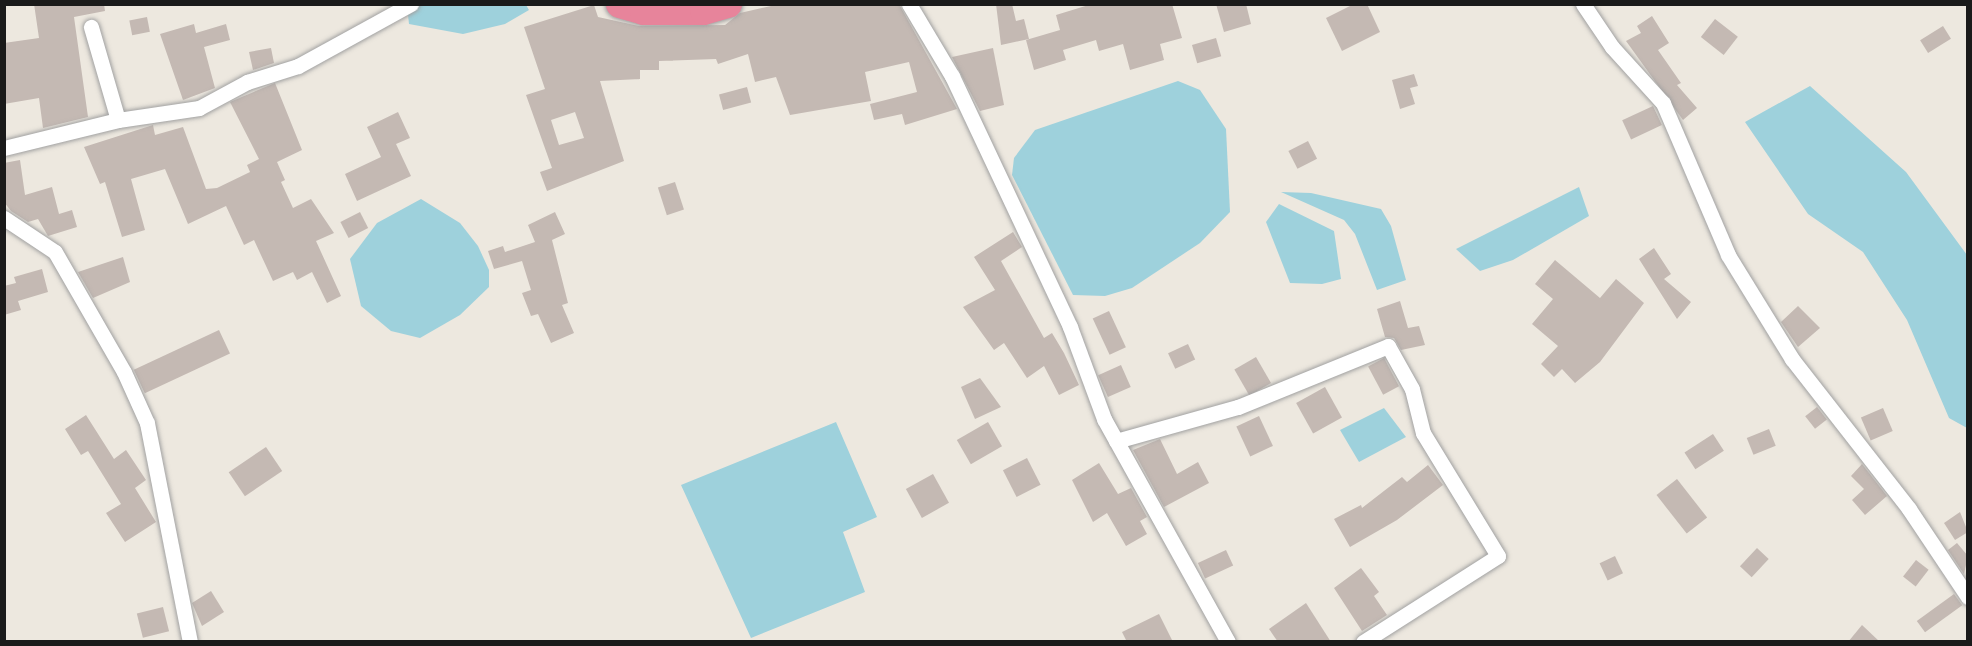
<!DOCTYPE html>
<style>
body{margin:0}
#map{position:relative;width:1972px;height:646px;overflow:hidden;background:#ede8df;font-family:"Fira Sans Condensed",sans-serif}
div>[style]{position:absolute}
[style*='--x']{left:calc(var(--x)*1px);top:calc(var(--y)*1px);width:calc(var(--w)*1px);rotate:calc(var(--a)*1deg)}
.water>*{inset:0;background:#9ed1dc}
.building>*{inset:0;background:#c4b9b3;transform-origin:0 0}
.roads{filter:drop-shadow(0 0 2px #a1a1a1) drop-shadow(0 0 2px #a1a1a1)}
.street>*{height:15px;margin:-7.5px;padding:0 7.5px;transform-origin:7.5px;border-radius:7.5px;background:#fff}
.highway>*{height:27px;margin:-13.5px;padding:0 13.5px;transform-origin:13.5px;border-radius:13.5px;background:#e7849b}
span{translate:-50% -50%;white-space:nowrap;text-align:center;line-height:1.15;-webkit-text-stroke:4.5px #fff;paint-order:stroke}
.frame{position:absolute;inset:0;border:6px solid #1a1a1a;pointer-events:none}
</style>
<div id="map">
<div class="water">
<i style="clip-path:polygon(417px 4px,526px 5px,529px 10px,505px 24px,463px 34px,409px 24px,408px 15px)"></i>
<i style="clip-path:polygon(1178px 81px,1200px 90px,1226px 129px,1230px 212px,1200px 243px,1132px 288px,1105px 296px,1073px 295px,1012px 175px,1014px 158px,1035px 130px)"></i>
<i style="clip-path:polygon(1810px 86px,1906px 172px,1967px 255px,1967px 428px,1949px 418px,1907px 320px,1863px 252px,1808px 214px,1745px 122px)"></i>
<i style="clip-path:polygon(1579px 187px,1589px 216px,1513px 260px,1480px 271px,1456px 249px)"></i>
<i style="clip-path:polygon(1281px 192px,1311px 193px,1381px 209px,1391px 226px,1406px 280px,1377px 290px,1355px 234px,1344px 220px)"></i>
<i style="clip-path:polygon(421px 199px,460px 223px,478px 246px,489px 270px,489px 287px,460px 315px,420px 338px,391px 331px,361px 306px,350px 259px,377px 223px)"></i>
<i style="clip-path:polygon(1279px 204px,1334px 231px,1341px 279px,1322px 284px,1290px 283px,1266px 222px)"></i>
<i style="clip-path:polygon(1384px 408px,1406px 437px,1359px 462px,1340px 430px)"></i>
<i style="clip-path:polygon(836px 422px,877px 517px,843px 532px,865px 592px,751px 638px,681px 485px)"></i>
</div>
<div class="building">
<i style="clip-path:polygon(34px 4px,104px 4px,105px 11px,74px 17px,88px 117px,43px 128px,39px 98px,4px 104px,4px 43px,39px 38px)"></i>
<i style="clip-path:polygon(evenodd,780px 4px,899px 4px,957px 109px,905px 125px,902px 114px,874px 120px,870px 104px,917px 92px,909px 62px,865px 72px,871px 101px,790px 115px,776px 77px,755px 82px,748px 54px,718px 64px,716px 59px,659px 61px,659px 70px,640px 70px,640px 79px,600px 81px,624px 161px,547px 191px,540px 172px,552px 168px,526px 95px,545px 89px,524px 27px,594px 5px,598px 17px,639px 26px,725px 25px,740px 13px,780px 4px,575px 112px,584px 138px,559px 145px,551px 120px,575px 112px)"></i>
<i style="clip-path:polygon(996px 4px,1012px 4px,1016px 21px,1024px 19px,1029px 39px,1001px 45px)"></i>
<i style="clip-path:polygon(1092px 4px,1172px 4px,1182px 38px,1160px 44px,1164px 60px,1130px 70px,1123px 44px,1099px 51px,1096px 40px,1063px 50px,1066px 60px,1034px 70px,1026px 40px,1060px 30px,1056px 15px)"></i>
<i style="clip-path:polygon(1216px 4px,1246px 4px,1251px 24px,1224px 32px)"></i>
<i style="clip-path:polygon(1354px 4px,1367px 4px,1380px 32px,1342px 51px,1326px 18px)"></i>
<i style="clip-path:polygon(1652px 16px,1669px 43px,1658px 50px,1681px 83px,1677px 85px,1697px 108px,1683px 120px,1626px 41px,1641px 33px,1637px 26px)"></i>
<i style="left:147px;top:17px;width:15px;height:18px;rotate:79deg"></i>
<i style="left:1715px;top:19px;width:29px;height:23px;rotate:38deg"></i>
<i style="clip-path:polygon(194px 24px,196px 33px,226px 24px,230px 40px,204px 47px,215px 88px,183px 100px,160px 34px)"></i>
<i style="left:1943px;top:26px;width:15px;height:27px;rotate:58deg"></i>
<i style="left:1216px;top:38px;width:19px;height:25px;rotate:74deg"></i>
<i style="clip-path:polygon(271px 48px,274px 63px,253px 70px,249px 52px)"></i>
<i style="clip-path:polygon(993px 48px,1004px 105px,980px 111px,952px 57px)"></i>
<i style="clip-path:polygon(1414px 74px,1418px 86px,1410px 88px,1415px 104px,1400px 109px,1392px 80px)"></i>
<i style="clip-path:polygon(275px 83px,302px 150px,277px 162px,285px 180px,281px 182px,293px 208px,311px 199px,334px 233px,316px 241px,341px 296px,327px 303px,312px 272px,297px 280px,293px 272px,273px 281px,254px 240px,244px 245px,226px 206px,188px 224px,165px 169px,131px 179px,145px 230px,122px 237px,105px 182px,100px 184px,84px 147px,153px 125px,155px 135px,183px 127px,206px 189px,217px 188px,250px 172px,247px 165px,259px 159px,230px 102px)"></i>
<i style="left:747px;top:87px;width:16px;height:29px;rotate:75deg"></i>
<i style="left:1653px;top:106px;width:21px;height:34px;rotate:65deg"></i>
<i style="clip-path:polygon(398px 112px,410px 138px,396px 144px,411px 176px,357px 201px,345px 174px,381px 157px,367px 127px)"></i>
<i style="left:1308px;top:141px;width:20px;height:22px;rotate:63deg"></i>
<i style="clip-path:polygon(20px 160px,25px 195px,52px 187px,59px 214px,72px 210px,77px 227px,48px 236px,38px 219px,28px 222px,11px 211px,4px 202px,4px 163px)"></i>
<i style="left:675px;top:182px;width:29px;height:18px;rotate:72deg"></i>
<i style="left:360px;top:212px;width:18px;height:22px;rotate:63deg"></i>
<i style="clip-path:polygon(555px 212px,565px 234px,552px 240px,568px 303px,562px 305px,574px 333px,551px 343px,538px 314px,531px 316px,522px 293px,531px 290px,522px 261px,494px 269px,488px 251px,503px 246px,505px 252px,535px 242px,528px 225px)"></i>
<i style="clip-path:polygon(1013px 232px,1022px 247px,1001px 261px,1044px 338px,1052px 333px,1064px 353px,1079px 385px,1059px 395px,1044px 366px,1027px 378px,1004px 343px,994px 350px,963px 307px,995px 290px,974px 257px)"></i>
<i style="clip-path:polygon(1654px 248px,1671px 274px,1664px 279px,1691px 302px,1677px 319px,1639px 259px)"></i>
<i style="clip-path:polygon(123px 257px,130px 282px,93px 298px,78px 272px)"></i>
<i style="clip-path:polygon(1555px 260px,1600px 298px,1616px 279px,1644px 303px,1600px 362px,1575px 383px,1562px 369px,1554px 377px,1541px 364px,1558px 346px,1532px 324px,1553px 299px,1535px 284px)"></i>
<i style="clip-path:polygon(42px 269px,48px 292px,18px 301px,21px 310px,4px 315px,4px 286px,16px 283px,14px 277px)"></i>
<i style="clip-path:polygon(1400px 301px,1408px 328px,1419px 326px,1425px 345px,1401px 350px,1394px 338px,1385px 337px,1377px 309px)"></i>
<i style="clip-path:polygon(1798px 306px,1820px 328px,1798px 347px,1781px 322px)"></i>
<i style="left:1109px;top:311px;width:40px;height:18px;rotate:65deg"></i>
<i style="left:219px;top:330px;width:26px;height:94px;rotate:65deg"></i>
<i style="left:1188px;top:344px;width:17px;height:22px;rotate:65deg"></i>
<i style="left:1256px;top:357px;width:30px;height:25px;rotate:60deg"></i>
<i style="left:1384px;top:358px;width:32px;height:18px;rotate:62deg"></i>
<i style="left:1121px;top:365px;width:24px;height:25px;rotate:66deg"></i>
<i style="clip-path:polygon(980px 378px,1001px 407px,975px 419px,961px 387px)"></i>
<i style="left:1325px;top:387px;width:35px;height:33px;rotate:61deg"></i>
<i style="left:1817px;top:407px;width:16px;height:15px;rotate:52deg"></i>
<i style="left:1883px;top:408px;width:25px;height:24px;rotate:67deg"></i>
<i style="clip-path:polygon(86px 415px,114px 459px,126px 450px,146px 480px,135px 488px,156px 522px,125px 542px,106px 513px,121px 504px,88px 451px,81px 455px,65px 429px)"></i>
<i style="left:1259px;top:416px;width:33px;height:25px;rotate:65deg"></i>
<i style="left:988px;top:422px;width:28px;height:36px;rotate:60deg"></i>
<i style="left:1769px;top:429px;width:18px;height:24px;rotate:68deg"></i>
<i style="left:1713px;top:434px;width:20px;height:34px;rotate:57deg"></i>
<i style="clip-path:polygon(1160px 439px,1177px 474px,1198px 462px,1209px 483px,1164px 507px,1133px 450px)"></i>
<i style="left:266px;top:447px;width:29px;height:45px;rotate:56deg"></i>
<i style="left:1027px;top:458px;width:30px;height:27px;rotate:63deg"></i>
<i style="clip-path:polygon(1099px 463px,1118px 494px,1131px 488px,1147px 517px,1140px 521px,1147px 534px,1126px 546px,1107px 513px,1093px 522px,1072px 480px)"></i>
<i style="clip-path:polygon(1862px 464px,1887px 496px,1865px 515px,1852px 500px,1864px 489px,1851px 476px)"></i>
<i style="clip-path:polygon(1428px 465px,1443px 485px,1397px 520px,1350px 547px,1334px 519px,1361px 505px,1362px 508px,1402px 477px,1407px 482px)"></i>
<i style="left:933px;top:474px;width:33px;height:31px;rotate:61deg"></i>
<i style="left:1677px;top:479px;width:49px;height:26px;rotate:52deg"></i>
<i style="clip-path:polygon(1960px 512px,1968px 532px,1955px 540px,1944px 523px)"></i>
<i style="clip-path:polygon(1957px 543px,1968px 556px,1964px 574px,1948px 550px)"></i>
<i style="left:1757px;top:548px;width:16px;height:25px;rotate:43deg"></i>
<i style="left:1226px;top:550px;width:17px;height:31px;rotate:65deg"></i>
<i style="left:1615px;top:556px;width:19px;height:17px;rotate:65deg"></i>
<i style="left:1916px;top:560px;width:16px;height:21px;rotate:38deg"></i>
<i style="clip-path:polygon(1361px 568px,1379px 592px,1374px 596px,1387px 615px,1362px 631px,1334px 588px)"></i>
<i style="clip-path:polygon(211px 591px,224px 612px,202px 626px,192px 603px)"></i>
<i style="left:1954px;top:594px;width:14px;height:46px;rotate:54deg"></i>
<i style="clip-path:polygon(1306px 603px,1331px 642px,1278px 642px,1269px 629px)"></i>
<i style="left:163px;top:607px;width:25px;height:27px;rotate:76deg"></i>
<i style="clip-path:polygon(1159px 614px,1173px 642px,1127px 642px,1122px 632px)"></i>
<i style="clip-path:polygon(1862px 625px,1880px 642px,1848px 642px)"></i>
</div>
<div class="roads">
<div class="street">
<i style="--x:909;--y:4;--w:84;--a:59.2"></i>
<i style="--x:952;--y:76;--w:277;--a:64.8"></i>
<i style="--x:1070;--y:327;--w:98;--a:69.7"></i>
<i style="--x:1104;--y:419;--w:255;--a:60.9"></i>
<i style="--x:1583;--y:4;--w:52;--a:56"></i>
<i style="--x:1612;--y:47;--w:76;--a:47.7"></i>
<i style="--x:1663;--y:103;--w:165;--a:66.8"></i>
<i style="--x:1728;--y:255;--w:122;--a:58.4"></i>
<i style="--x:1792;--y:359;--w:190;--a:52"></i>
<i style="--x:1909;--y:509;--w:106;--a:56.2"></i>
<i style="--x:118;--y:120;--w:82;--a:-8.4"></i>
<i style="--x:199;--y:108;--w:55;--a:-28.4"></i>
<i style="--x:247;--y:82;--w:53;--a:-17.4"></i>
<i style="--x:298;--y:66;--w:129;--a:-28.8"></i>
<i style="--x:4;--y:148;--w:117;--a:-13.8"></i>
<i style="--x:118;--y:120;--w:97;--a:-106.2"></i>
<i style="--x:4;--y:218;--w:61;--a:33.7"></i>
<i style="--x:55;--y:252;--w:138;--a:60.1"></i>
<i style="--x:124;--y:372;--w:56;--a:65.7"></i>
<i style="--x:147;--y:423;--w:223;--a:78.9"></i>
<i style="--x:1116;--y:441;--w:127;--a:-15.6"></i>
<i style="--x:1238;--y:407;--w:162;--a:-22.1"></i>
<i style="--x:1388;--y:346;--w:49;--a:60.8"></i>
<i style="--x:1412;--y:389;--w:45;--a:76"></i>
<i style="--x:1423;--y:433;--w:144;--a:58.6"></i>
<i style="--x:1498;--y:556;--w:160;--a:147.5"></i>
</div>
<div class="highway">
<i style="--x:619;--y:4;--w:25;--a:16"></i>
<i style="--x:643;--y:11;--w:60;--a:0"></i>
<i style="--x:703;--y:11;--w:26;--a:-16"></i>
</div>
</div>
<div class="frame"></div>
</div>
